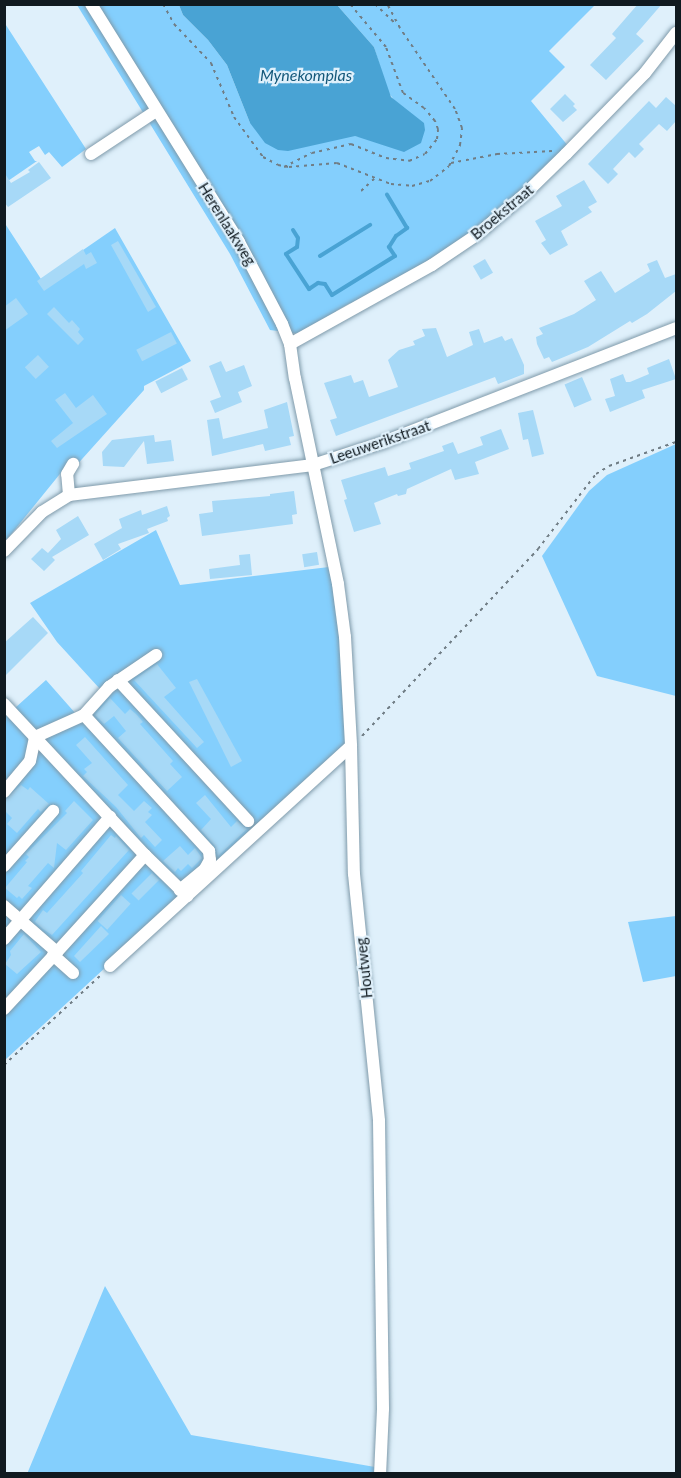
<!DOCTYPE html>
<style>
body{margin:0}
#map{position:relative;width:681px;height:1478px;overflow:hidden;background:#dff0fb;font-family:Lato,sans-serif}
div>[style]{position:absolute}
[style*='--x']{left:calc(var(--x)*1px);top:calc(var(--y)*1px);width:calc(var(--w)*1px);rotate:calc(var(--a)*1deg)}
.green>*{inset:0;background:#84cffd}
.water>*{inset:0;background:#49a3d4}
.stream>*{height:4px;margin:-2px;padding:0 2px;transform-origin:2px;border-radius:2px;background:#49a3d4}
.building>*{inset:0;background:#a7d9f7;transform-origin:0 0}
.path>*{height:2px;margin-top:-1px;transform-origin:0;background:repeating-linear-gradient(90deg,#707d85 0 3px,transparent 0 7.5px)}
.roads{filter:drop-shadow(0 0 2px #7f9aaa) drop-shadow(0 0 2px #7f9aaa)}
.minor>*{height:12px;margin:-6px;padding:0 6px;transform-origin:6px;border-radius:6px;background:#fff}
span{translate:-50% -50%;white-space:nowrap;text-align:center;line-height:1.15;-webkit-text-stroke:4.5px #dff0fb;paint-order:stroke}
.street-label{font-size:15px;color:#101a20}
.water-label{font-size:16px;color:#14587a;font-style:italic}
.frame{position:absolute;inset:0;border:6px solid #101a20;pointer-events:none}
</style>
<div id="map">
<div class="green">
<i style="clip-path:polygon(77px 5px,179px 5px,183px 15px,208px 40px,227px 65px,250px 123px,363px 137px,394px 100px,388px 92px,374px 47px,337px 5px,595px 5px,549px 51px,565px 67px,531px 101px,569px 147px,510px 202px,450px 248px,353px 307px,350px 303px,336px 311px,338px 315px,301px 334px,270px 330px,230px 254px)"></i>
<i style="clip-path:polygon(4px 22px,86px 149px,62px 167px,49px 152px,45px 155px,39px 146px,29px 152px,35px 161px,37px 161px,5px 183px)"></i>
<i style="clip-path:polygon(4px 222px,41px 279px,115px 228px,191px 361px,144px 386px,144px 390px,74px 468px,68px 464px,4px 543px)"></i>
<i style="clip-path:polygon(676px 444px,676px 696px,597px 676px,542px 556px,589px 491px,607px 475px)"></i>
<i style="clip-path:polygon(156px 530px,180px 585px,329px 567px,336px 600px,341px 654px,346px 746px,5px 1060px,5px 717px,46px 680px,76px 714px,82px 712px,100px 689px,57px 642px,30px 603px)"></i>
<i style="clip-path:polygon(676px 916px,676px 976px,643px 982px,628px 922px)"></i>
<i style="clip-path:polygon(105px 1286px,191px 1435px,375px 1467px,374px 1474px,27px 1474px)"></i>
</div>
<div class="water">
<i style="clip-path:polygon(179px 5px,337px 5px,374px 47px,391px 97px,424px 123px,425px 130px,421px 143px,404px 152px,355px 136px,288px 151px,278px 150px,265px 143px,250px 123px,227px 65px,208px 40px,183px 15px)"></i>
</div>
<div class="stream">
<i style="--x:293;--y:230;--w:9;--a:58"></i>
<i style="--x:298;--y:238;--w:9;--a:96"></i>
<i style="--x:297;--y:247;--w:13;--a:148"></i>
<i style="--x:286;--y:254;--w:42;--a:56.7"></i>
<i style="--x:309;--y:289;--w:11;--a:-34"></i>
<i style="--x:318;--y:283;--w:7;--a:8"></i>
<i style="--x:325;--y:284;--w:13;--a:58"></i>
<i style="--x:332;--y:295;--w:74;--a:-31.8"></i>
<i style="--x:395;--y:256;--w:11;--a:-124"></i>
<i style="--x:389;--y:247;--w:13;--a:-58"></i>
<i style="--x:396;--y:236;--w:14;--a:-36"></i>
<i style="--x:407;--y:228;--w:39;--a:-121"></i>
<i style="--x:320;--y:256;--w:59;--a:-31.8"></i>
</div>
<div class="building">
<i style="clip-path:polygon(638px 4px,662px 4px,636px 34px,644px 41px,606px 80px,590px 65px,616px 38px,612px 34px)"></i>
<i style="clip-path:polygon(565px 94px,575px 104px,573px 106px,577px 110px,563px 122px,550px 109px)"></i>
<i style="clip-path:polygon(666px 97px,676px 106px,676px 121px,667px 131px,659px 124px,639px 144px,644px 149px,635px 158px,629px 152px,613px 169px,618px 174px,608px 184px,588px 164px,649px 101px,656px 108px)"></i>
<i style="clip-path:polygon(39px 162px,51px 178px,8px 207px,4px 202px,4px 172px,11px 183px,30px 172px,28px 170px)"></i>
<i style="clip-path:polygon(584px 180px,597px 202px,588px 207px,592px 212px,561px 231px,568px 245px,550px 255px,541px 243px,546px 240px,535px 221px,562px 206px,556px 196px)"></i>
<i style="clip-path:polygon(118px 241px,156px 307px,148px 312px,111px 245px)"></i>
<i style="clip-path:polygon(83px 249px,86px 255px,91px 252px,97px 263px,86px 269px,84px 264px,44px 291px,37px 281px)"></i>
<i style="left:485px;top:259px;width:16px;height:14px;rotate:60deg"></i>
<i style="clip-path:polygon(657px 260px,665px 278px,676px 274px,676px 291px,647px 314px,632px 323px,630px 321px,588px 347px,552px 362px,549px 357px,544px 359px,537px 344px,536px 337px,543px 334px,539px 328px,574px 314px,596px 300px,584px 281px,601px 271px,615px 293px,650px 271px,647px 264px)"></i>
<i style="clip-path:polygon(16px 298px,28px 314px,4px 331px,4px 307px)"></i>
<i style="clip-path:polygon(54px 307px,69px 323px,72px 320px,80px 329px,78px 332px,84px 339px,78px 345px,47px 314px)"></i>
<i style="clip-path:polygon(436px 328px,447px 357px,473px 345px,469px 332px,479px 329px,484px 343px,502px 336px,505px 341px,512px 338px,524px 365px,524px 374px,498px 384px,495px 377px,336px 436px,330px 420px,337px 418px,324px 383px,351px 375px,354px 383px,363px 380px,369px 397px,398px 387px,388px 360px,399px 350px,415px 345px,413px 341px,425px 336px,422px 329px)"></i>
<i style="left:171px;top:332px;width:13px;height:39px;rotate:63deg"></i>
<i style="left:38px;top:355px;width:16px;height:18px;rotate:47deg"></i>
<i style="clip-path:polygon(669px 359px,676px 379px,642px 390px,645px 398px,610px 412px,605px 399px,615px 396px,610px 379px,623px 374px,626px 382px,630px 382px,649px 374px,647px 368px)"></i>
<i style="clip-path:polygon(221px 361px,226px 372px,244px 365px,252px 386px,238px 392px,242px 402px,215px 413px,210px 401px,221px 397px,209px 366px)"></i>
<i style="left:182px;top:368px;width:13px;height:30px;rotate:63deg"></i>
<i style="left:582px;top:377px;width:25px;height:19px;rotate:67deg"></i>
<i style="clip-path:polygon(65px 393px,76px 408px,93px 395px,107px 414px,57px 448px,51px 441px,73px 423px,55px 400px)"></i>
<i style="clip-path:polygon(287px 402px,294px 436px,289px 437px,291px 445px,265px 451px,263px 444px,212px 456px,207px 420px,219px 418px,223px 439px,268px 428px,264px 410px)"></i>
<i style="clip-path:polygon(533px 410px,544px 454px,532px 457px,528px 439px,523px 440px,518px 413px)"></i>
<i style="clip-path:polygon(501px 429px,509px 449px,475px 462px,479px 474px,455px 480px,451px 469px,407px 489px,406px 494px,398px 496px,397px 494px,374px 503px,381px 524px,354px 532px,344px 500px,347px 499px,341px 480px,385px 467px,388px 476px,411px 469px,409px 463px,444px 451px,442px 446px,453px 442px,458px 454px,483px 445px,480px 437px)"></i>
<i style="clip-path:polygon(154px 435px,155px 442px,171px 440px,174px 461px,147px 464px,144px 441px,124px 467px,103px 466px,102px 452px,112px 440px)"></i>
<i style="clip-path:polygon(294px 491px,297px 514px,292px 515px,293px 524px,202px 536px,199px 514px,213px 512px,212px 501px,270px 496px,270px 494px)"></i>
<i style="clip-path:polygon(167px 506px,170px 516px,167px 518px,168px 521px,147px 529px,149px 533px,118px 544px,121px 549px,103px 560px,94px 544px,122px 528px,119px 519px,141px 510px,142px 515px)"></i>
<i style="clip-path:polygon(78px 516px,89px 535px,52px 557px,55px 560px,44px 571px,31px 559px,42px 548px,48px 553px,61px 539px,56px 530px)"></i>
<i style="left:317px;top:552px;width:13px;height:15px;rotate:81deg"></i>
<i style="clip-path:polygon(250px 554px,252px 575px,210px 579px,209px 569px,240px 565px,239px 555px)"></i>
<i style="clip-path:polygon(33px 617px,48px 633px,4px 677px,4px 643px)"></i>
<i style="clip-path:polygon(157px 664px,176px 688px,164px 697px,204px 742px,197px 748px,134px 680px)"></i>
<i style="clip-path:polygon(197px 679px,242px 761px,231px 767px,189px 682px)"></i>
<i style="clip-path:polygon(110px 698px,125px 714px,130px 709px,136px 714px,143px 722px,140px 724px,173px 761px,170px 764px,182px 777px,167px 791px,118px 738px,126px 731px,114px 716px,104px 724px,95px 715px)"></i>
<i style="clip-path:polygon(85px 737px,128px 785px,118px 795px,134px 811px,144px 801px,152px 808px,148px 812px,152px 815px,145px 822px,162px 840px,155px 847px,144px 835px,141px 838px,116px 807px,83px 776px,87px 772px,84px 769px,92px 763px,76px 745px)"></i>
<i style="clip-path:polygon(21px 785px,28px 790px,30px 787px,49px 804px,41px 812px,38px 809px,17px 833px,7px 824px,12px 818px,4px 810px,4px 800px)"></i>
<i style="clip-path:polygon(205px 795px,231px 827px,237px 821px,247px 829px,218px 856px,215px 846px,201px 830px,211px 819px,196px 803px)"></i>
<i style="clip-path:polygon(74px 801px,93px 820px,66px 850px,57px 843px,54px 868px,48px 863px,28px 886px,32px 888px,22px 899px,19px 896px,17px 898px,5px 888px,27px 862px,25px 861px,29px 857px,26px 854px,67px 813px,65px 811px)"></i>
<i style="clip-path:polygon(111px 835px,115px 838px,116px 836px,129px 850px,52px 935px,43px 929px,35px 922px,36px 920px,43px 910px,47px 913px,83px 873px,81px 871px)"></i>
<i style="clip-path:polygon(180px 846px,188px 855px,195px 848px,202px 858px,192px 868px,188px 864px,181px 871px,178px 868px,175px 872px,163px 861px)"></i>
<i style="left:152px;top:873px;width:10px;height:29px;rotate:45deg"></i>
<i style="left:121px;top:895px;width:13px;height:35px;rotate:42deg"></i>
<i style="clip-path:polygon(101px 926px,109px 934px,80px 962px,74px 956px)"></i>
<i style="clip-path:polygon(24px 934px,41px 952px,17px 974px,5px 964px,11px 955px,10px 951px)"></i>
</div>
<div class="path">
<i style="--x:163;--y:4;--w:23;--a:61"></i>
<i style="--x:174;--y:24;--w:54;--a:46.5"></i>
<i style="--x:211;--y:63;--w:59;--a:66.9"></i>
<i style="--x:234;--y:117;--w:49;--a:54.1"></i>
<i style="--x:263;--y:157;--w:17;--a:28"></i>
<i style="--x:278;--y:165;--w:11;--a:10"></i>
<i style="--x:289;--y:167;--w:48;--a:-4.8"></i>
<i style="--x:337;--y:163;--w:58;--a:21.3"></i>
<i style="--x:391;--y:184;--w:21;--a:5"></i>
<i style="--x:412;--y:186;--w:19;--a:-16"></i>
<i style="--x:430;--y:181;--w:24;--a:-38"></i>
<i style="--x:449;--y:166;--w:24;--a:-62"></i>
<i style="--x:460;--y:145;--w:17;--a:-83"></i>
<i style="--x:462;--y:128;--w:20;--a:-110"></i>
<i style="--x:455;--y:109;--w:98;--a:-124.2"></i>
<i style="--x:400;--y:28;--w:27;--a:-118"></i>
<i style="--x:375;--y:4;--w:30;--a:44"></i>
<i style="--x:451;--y:163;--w:47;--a:-11.1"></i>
<i style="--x:497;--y:154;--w:55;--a:-3.1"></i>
<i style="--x:284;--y:167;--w:31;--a:-27"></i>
<i style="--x:312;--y:153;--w:40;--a:-13"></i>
<i style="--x:351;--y:144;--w:38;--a:22"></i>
<i style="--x:386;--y:158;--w:23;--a:7"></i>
<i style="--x:409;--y:161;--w:17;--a:-24"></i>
<i style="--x:425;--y:154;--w:19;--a:-51"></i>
<i style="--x:437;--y:139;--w:10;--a:-84"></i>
<i style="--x:438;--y:129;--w:9;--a:-111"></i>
<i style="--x:435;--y:121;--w:17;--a:-130"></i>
<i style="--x:424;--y:108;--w:26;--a:-144"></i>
<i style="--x:403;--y:93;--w:49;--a:-110.3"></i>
<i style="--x:386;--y:47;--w:56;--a:-129.9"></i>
<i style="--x:361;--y:191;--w:18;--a:-43"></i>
<i style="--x:362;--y:736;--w:257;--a:-46.7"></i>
<i style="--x:538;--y:549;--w:95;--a:-52.3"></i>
<i style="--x:596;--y:474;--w:15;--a:-32"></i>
<i style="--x:609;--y:466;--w:71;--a:-19.7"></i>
<i style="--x:4;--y:1065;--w:132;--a:-42.9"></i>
</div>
<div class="roads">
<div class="minor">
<i style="--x:91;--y:4;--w:280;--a:58.1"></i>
<i style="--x:239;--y:242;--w:93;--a:62.3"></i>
<i style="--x:282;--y:324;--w:22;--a:68"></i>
<i style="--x:290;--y:344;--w:34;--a:82"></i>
<i style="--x:295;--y:378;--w:210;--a:78.2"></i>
<i style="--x:338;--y:584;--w:53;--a:82.5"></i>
<i style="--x:345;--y:637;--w:109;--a:86.8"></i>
<i style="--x:351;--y:746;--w:128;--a:88.7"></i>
<i style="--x:354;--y:874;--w:248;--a:84.2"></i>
<i style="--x:379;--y:1121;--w:288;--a:89.2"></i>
<i style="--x:383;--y:1409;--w:65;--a:92.6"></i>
<i style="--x:91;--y:154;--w:78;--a:-33.5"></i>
<i style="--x:290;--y:344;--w:162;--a:-29.1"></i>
<i style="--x:432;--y:265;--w:55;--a:-34"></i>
<i style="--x:478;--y:234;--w:60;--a:-40.3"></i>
<i style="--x:524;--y:195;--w:59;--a:-44.3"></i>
<i style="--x:566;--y:154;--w:113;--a:-45.7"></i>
<i style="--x:645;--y:73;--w:51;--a:-52.2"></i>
<i style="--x:69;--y:495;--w:21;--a:-95"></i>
<i style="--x:67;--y:474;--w:12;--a:-59"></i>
<i style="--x:4;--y:551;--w:54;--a:-45.7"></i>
<i style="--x:42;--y:512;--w:32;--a:-32"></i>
<i style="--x:69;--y:495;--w:246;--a:-7"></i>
<i style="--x:313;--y:465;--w:75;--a:-17.9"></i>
<i style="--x:384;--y:442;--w:313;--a:-21.3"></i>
<i style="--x:118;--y:680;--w:192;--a:47.3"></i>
<i style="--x:4;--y:704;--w:207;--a:47"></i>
<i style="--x:84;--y:715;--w:185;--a:47.4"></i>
<i style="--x:209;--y:851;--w:9;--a:84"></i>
<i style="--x:210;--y:860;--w:10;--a:119"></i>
<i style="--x:205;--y:869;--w:33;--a:140"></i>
<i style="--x:4;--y:792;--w:40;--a:-50"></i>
<i style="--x:30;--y:761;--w:25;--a:-78"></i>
<i style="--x:35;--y:737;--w:54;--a:-24.2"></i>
<i style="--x:84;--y:715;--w:38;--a:-48"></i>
<i style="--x:109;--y:687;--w:57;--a:-34.2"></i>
<i style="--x:4;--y:866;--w:74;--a:-48.3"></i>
<i style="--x:4;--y:906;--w:70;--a:41"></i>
<i style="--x:57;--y:952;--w:131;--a:-47.8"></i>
<i style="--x:145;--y:855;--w:59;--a:44.3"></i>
<i style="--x:4;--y:939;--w:162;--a:-49"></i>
<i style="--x:53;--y:955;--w:27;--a:42"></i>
<i style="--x:110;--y:966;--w:326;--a:-42.4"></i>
<i style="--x:4;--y:1009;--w:78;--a:-47.1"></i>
</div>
</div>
<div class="street-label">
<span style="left:502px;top:212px;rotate:-40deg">Broekstraat</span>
<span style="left:227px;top:224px;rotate:58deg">Herenlaakweg</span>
<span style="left:380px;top:442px;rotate:-19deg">Leeuwerikstraat</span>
<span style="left:364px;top:968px;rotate:-96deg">Houtweg</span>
</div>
<div class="water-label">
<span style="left:306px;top:75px">Mynekomplas</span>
</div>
<div class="frame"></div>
</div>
